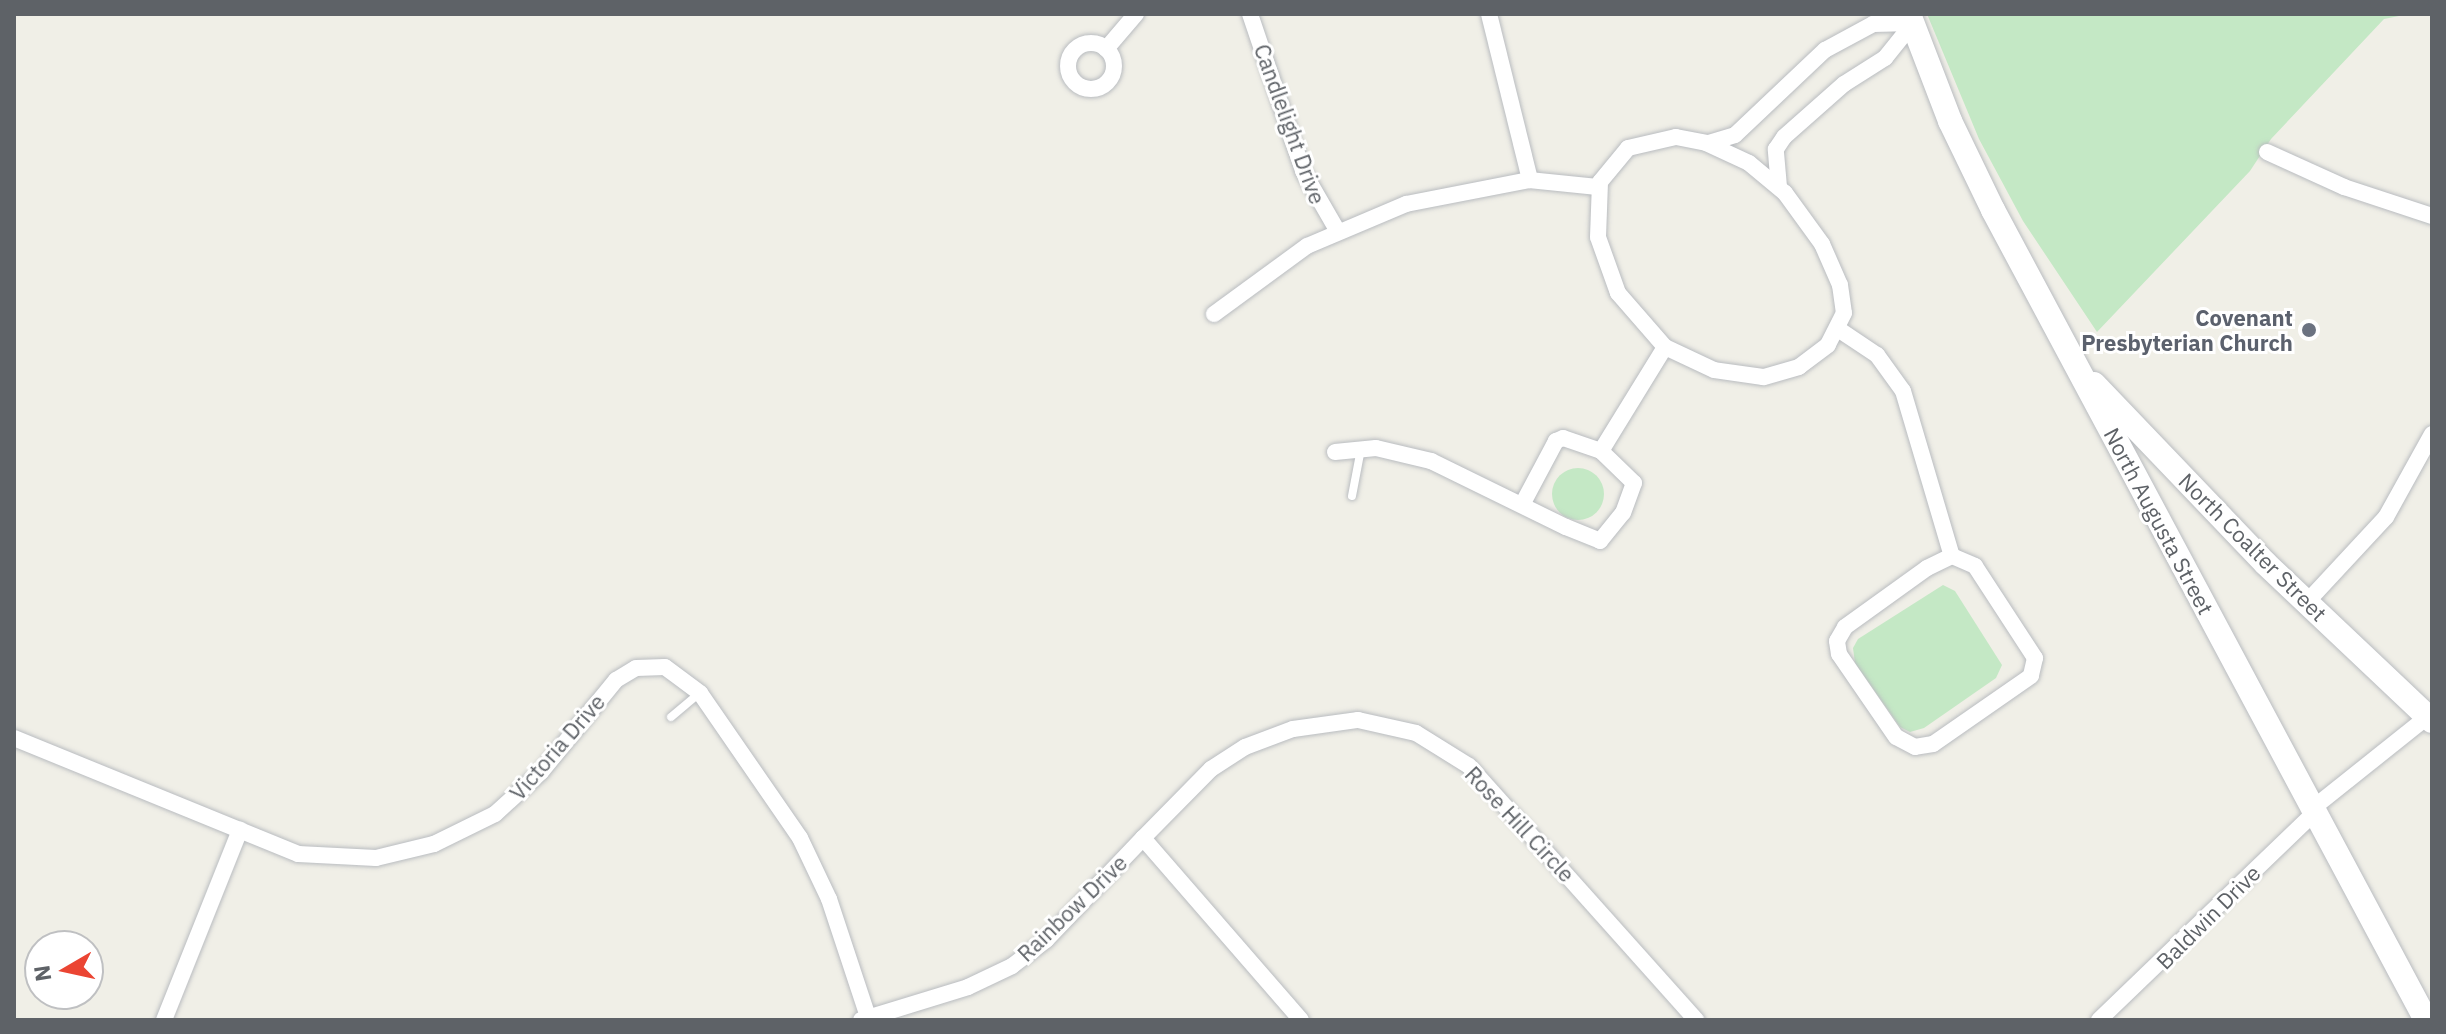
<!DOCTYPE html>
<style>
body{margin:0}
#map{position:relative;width:2446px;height:1034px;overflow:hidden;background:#f0efe7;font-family:"IBM Plex Sans",sans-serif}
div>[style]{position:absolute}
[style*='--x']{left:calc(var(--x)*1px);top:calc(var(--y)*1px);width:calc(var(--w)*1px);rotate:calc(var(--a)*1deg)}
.green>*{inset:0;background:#c4e8c5}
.round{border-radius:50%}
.roads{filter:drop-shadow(0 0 2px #b9bcc0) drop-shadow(0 0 2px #b9bcc0)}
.lane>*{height:8px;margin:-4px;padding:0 4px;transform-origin:4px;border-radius:4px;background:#fff}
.street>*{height:16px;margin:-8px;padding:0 8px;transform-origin:8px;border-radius:8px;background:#fff}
.street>.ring{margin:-8px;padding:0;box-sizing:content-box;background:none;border:16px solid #fff;border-radius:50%}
.secondary>*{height:24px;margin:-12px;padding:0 12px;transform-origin:12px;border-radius:12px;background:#fff}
.dots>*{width:22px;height:22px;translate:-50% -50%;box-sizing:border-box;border:4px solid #fff;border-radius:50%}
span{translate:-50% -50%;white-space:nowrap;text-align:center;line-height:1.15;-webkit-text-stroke:6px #fff;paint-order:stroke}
.street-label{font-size:22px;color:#5e6267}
.worship-label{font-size:22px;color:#5b616d;font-weight:700}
.right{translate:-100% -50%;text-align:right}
.frame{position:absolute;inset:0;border:16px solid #5e6267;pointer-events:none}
.north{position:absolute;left:24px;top:930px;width:80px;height:80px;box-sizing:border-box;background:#fff;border:2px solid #bfc0c2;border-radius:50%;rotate:261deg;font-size:22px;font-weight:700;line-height:32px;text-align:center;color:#5e6267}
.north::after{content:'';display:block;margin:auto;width:28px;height:36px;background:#eb4533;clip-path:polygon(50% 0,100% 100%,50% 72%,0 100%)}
</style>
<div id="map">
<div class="green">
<i style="clip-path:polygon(1927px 14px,2409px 14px,2384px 19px,2271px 139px,2250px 171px,2097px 332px,2023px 221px,1979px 139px)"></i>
<i class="round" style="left:1552px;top:468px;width:52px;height:52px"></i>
<i style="clip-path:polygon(1943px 585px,1955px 591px,2002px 665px,1996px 678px,1924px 728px,1910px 732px,1900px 727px,1855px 663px,1853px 648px,1858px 639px)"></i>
</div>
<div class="roads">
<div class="lane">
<i style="--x:1352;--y:496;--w:48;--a:-79.2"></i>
<i style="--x:671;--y:717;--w:38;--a:-40"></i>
</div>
<div class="street">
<i style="--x:1250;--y:14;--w:166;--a:71.3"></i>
<i style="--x:1303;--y:171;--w:68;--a:60"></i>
<i style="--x:1489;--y:14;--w:171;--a:76.1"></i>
<i class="ring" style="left:1068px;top:43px;width:30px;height:30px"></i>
<i style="--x:1106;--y:49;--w:46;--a:-49.4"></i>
<i style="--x:1676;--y:137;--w:31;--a:11"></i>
<i style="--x:1706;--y:143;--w:47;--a:24.9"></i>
<i style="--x:1749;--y:163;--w:47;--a:39.8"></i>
<i style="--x:1785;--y:193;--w:63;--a:54"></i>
<i style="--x:1822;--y:244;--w:45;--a:66.3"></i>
<i style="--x:1840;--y:285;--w:28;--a:82"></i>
<i style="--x:1844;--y:313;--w:36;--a:117"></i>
<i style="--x:1828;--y:345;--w:36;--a:143"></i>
<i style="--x:1799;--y:367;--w:37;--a:164"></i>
<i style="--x:1763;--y:377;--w:49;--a:-171.9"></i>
<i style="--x:1714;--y:370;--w:54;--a:-154.9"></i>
<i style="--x:1665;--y:347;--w:72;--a:-131"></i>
<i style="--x:1618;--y:293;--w:59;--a:-109.7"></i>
<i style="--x:1598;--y:237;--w:55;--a:-87.9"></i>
<i style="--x:1600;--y:182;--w:44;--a:-50.5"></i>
<i style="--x:1628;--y:148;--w:49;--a:-12.9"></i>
<i style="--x:1709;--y:143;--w:27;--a:-17"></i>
<i style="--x:1735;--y:135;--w:124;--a:-43.4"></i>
<i style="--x:1825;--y:50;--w:55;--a:-28.4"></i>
<i style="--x:1873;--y:24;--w:40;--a:-1.4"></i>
<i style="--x:2267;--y:152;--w:85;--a:24.4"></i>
<i style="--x:2344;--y:187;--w:93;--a:18.2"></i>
<i style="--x:1779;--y:187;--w:38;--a:-95"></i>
<i style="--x:1776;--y:149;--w:14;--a:-56"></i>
<i style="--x:1784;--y:137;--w:80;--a:-41.5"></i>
<i style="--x:1844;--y:84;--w:49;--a:-32.4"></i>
<i style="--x:1885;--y:58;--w:45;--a:-51.3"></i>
<i style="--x:1214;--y:314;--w:115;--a:-36.2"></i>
<i style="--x:1307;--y:246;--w:108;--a:-23"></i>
<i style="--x:1406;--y:204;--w:125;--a:-11"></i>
<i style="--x:1529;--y:180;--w:69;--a:5.8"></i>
<i style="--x:1838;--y:329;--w:47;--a:33.7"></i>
<i style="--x:1877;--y:355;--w:44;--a:54.2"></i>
<i style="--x:1903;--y:391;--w:172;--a:73.5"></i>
<i style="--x:1601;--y:451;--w:122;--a:-58.4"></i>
<i style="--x:1335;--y:452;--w:41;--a:-5.6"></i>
<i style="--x:1376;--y:448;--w:57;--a:13.3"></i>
<i style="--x:1431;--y:461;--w:150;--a:26.1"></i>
<i style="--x:1566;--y:527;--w:37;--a:22"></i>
<i style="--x:1600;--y:541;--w:36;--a:-51"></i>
<i style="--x:1623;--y:513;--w:32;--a:-70"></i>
<i style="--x:1634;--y:483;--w:46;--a:-135.9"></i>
<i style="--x:1601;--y:451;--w:40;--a:-161.1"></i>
<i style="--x:1563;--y:438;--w:8;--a:157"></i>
<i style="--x:1556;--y:441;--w:72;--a:118"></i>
<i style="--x:1952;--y:556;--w:25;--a:23"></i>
<i style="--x:1975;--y:566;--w:110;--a:56.9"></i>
<i style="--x:2035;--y:658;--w:18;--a:103"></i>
<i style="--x:2031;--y:676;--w:119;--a:145.2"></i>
<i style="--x:1933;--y:744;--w:18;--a:171"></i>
<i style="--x:1915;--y:747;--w:21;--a:-152"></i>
<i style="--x:1896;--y:737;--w:101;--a:-124.5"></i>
<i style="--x:1839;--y:654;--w:13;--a:-99"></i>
<i style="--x:1837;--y:641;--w:16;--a:-60"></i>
<i style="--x:1845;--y:627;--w:101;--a:-35.7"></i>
<i style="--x:1927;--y:568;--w:28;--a:-26"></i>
<i style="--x:2307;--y:602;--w:116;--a:-47.1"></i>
<i style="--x:2386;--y:517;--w:95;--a:-61"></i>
<i style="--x:14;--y:738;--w:307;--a:22.2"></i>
<i style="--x:298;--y:854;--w:78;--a:2.9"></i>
<i style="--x:376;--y:858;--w:60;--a:-13.6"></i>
<i style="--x:434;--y:844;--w:68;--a:-26.2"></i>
<i style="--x:495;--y:814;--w:62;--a:-42.4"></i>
<i style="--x:541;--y:772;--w:119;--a:-50.8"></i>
<i style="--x:616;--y:680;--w:23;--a:-31"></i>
<i style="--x:636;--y:668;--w:29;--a:-2"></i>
<i style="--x:665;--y:667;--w:44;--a:36.6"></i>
<i style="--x:700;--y:693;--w:176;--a:55.4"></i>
<i style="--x:800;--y:838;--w:68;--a:64.6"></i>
<i style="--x:829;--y:899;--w:127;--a:71.7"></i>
<i style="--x:2313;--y:808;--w:152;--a:-38.6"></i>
<i style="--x:164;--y:1020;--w:205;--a:-68.2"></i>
<i style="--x:861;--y:1020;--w:112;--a:-17.1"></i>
<i style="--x:968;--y:987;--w:49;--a:-25.5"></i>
<i style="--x:1012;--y:966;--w:43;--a:-37.4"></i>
<i style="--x:1046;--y:940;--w:141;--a:-46.4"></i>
<i style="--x:1301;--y:1020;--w:241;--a:-131"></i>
<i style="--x:1143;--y:838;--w:97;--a:-45.4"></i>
<i style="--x:1211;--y:769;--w:40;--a:-32.9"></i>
<i style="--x:1245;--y:747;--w:51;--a:-20.6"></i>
<i style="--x:1293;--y:729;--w:66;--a:-7.9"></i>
<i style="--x:1358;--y:720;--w:59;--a:12.6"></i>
<i style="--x:1416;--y:733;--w:62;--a:31.9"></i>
<i style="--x:1469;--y:766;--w:341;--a:48.2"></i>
<i style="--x:2099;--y:1020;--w:300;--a:-43.9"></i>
</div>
<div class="secondary">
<i style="--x:1909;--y:14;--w:115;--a:69"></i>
<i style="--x:1950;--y:121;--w:99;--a:64.2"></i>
<i style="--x:1993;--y:210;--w:918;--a:61.87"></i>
<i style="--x:2094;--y:384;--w:248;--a:46.3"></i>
<i style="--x:2265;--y:563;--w:230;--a:43.4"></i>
</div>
</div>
<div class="dots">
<i style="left:2309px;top:330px;background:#6b7280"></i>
</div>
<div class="street-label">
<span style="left:1290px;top:124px;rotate:70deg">Candlelight Drive</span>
<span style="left:2159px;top:521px;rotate:62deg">North Augusta Street</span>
<span style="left:2253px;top:547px;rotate:45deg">North Coalter Street</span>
<span style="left:557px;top:747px;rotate:-49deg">Victoria Drive</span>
<span style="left:1520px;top:824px;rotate:47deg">Rose Hill Circle</span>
<span style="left:1072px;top:908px;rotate:-44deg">Rainbow Drive</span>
<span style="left:2208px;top:917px;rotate:-45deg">Baldwin Drive</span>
</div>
<div class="worship-label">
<span class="right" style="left:2293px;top:330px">Covenant<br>Presbyterian Church</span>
</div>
<div class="frame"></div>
<div class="north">N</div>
</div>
